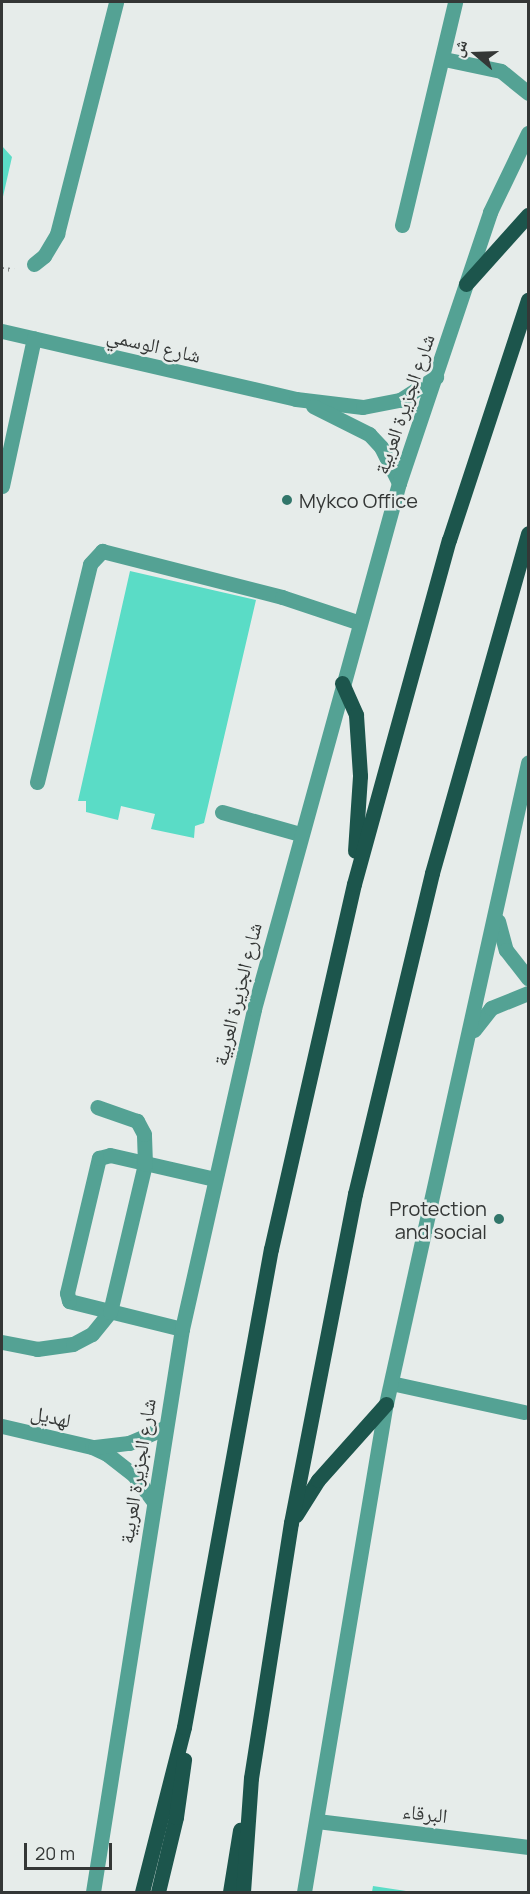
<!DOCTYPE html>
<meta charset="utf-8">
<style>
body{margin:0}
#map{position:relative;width:530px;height:1894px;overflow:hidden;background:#e6ecea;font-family:Manrope,"Noto Naskh Arabic",sans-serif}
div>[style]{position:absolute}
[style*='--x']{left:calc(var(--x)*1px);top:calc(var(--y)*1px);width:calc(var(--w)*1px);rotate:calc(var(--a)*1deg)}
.building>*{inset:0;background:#5adcc6}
.path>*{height:4px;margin-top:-2px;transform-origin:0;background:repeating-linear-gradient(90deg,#878b8a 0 1.5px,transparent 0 6px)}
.minor>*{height:15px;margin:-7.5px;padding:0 7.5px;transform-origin:7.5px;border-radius:7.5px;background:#54a294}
.major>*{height:15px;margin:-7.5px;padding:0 7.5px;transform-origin:7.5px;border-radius:7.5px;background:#1c554c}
.dots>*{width:16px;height:16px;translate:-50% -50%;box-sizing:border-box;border:3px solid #e6ecea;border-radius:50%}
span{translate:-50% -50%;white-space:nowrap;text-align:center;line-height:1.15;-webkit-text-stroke:5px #e6ecea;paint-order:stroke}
.street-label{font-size:20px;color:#343736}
.poi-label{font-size:20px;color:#343736}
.left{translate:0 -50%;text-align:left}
.right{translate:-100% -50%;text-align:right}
.frame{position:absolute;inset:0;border:3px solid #343736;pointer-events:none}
.north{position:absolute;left:446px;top:24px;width:60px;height:60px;-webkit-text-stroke:4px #e6ecea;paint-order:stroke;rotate:289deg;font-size:16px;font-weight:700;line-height:24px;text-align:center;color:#343736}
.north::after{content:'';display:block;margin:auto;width:21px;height:27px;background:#343736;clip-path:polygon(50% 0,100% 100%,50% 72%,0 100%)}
.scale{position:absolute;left:24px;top:1843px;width:88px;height:27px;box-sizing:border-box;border:3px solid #343736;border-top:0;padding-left:8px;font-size:18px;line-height:21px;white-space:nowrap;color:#343736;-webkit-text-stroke:4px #e6ecea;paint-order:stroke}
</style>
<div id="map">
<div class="building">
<i style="clip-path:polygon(2px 146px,12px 157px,2px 201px)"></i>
<i style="clip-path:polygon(130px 571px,256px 600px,204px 823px,195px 826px,194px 838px,151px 829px,155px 814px,121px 806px,118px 820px,86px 812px,86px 801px,78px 801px)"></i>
<i style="clip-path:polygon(373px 1886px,406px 1891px,406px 1892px,372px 1892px)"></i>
</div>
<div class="path">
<i style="--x:2;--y:269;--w:12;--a:5"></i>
</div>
<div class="minor">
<i style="--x:444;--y:59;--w:58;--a:11.9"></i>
<i style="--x:501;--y:71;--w:35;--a:39"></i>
<i style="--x:402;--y:225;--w:229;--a:-76.6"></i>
<i style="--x:34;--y:264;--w:13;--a:-39"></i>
<i style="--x:44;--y:256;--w:26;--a:-59"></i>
<i style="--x:57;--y:234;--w:239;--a:-75.7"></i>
<i style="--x:2;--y:331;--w:302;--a:13"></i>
<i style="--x:296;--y:399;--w:67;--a:6.8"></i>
<i style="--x:363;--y:407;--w:38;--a:-11"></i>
<i style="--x:400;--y:400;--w:43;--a:-32.6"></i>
<i style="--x:313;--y:406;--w:63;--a:26.6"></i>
<i style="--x:369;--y:434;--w:18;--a:47"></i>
<i style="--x:381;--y:447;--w:40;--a:63.4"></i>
<i style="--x:2;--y:486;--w:151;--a:-77.8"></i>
<i style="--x:37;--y:782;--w:224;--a:-76.3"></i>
<i style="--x:90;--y:564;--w:18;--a:-47"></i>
<i style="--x:102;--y:551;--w:186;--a:14.3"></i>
<i style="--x:282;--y:597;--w:82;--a:18.4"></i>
<i style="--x:222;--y:812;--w:81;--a:15.8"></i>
<i style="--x:498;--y:921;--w:30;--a:75"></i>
<i style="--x:506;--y:950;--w:36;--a:52"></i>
<i style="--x:474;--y:1030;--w:28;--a:-52"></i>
<i style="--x:491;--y:1008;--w:40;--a:-22"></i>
<i style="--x:182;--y:1329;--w:116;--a:-166.1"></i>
<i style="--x:69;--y:1301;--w:8;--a:-104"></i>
<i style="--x:67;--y:1293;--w:139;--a:-76.7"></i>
<i style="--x:99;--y:1158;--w:11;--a:-15"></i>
<i style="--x:110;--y:1155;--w:108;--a:12.9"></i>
<i style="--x:2;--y:1342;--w:36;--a:11"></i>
<i style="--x:37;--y:1349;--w:36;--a:-8"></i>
<i style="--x:73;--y:1344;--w:21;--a:-28"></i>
<i style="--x:92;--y:1334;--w:28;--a:-51"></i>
<i style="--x:110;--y:1312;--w:152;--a:-76.7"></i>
<i style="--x:145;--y:1164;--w:30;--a:-92"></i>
<i style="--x:144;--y:1134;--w:15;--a:-118"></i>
<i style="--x:137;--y:1121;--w:42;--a:-160.7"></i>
<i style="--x:391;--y:1383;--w:136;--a:12.3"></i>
<i style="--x:2;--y:1426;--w:92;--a:13.1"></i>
<i style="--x:92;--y:1447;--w:17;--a:25"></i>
<i style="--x:107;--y:1454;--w:33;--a:38"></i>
<i style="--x:133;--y:1474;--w:34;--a:53"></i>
<i style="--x:95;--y:1447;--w:34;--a:-7"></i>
<i style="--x:129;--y:1443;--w:39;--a:-23"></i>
<i style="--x:317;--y:1821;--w:213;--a:7"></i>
<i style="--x:93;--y:1892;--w:570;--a:-81.02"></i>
<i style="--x:182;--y:1329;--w:328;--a:-77.3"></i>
<i style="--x:254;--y:1009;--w:546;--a:-74.59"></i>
<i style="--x:399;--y:483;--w:286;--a:-71.4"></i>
<i style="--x:490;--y:212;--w:88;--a:-64.3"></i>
<i style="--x:304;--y:1892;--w:495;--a:-80.5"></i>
<i style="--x:386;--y:1404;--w:657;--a:-77.51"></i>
</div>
<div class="major">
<i style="--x:466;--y:284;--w:93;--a:-48.1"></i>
<i style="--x:342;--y:683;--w:35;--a:66"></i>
<i style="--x:356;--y:715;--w:61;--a:86.2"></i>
<i style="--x:360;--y:776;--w:75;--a:93.8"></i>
<i style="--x:296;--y:1515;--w:41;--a:-57.8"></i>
<i style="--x:318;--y:1480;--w:102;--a:-48.2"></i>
<i style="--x:142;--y:1892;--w:170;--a:-75.7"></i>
<i style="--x:184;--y:1727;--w:486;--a:-79.7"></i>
<i style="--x:271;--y:1249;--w:374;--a:-77.2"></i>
<i style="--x:354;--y:884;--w:357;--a:-74.6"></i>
<i style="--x:449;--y:540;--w:253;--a:-71.8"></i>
<i style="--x:158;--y:1892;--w:77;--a:-76.5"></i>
<i style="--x:176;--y:1817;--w:58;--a:-82"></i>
<i style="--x:230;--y:1892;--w:63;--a:-80.8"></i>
<i style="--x:243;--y:1892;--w:114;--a:-86"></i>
<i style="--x:251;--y:1778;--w:258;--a:-81.1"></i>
<i style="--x:291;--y:1523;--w:335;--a:-79"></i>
<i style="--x:355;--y:1194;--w:330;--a:-76.5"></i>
<i style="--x:432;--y:873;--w:353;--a:-74.2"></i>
</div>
<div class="dots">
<i style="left:287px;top:500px;background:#31766a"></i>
<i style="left:499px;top:1219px;background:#31766a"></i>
</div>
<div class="street-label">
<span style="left:154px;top:345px;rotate:13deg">شارع الوسمي</span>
<span style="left:404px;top:404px;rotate:-71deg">شارع الجزيرة العربية</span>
<span style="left:237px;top:994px;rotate:-76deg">شارع الجزيرة العربية</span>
<span style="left:51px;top:1416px;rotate:13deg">لهديل</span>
<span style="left:137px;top:1471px;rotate:-81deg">شارع الجزيرة العربية</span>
<span style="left:425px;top:1813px;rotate:7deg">البرقاء</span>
</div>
<div class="poi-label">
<span class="left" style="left:299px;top:500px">Mykco Office</span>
<span class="right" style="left:487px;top:1220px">Protection<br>and social</span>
</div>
<div class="frame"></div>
<div class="north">ش</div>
<div class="scale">20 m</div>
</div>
